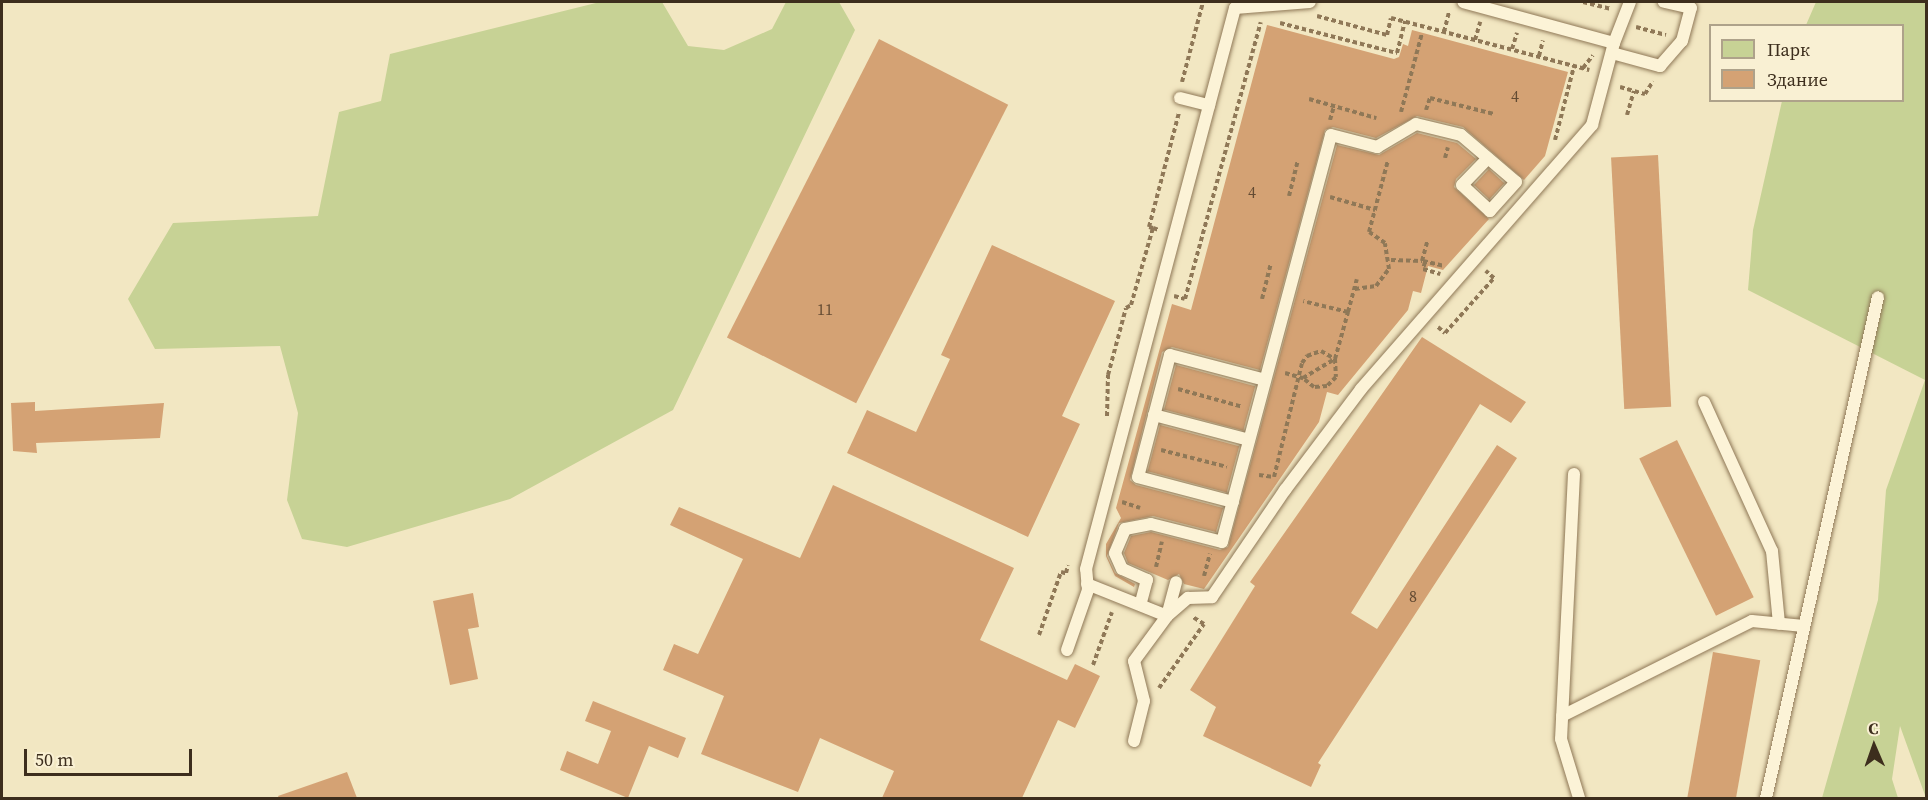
<!DOCTYPE html>
<meta charset="utf-8">
<style>
body{margin:0}
#map{position:relative;width:1928px;height:800px;overflow:hidden;background:#f2e7c2;font-family:"Source Serif 4",serif}
div>[style]{position:absolute}
[style*='--x']{left:calc(var(--x)*1px);top:calc(var(--y)*1px);width:calc(var(--w)*1px);rotate:calc(var(--a)*1deg)}
.green>*{inset:0;background:#c7d295}
.building>*{inset:0;background:#d4a274;transform-origin:0 0}
.path>*{height:4px;margin-top:-2px;transform-origin:0;background:repeating-linear-gradient(90deg,#8f7857 0 4.5px,transparent 0 7.5px)}
.roads{filter:drop-shadow(0 0 2px #8f7857) drop-shadow(0 0 2px #8f7857)}
.lane>*{height:12px;margin:-6px;padding:0 6px;transform-origin:6px;border-radius:6px;background:#fcf3d7}
span{translate:-50% -50%;white-space:nowrap;text-align:center;line-height:1.15;-webkit-text-stroke:4.5px #f9f0d3;paint-order:stroke}
.number-label{font-size:16px;color:#634b33}
.number-label span{-webkit-text-stroke-width:0}
.frame{position:absolute;inset:0;border:3px solid #3d2e1d;pointer-events:none}
.legend{position:absolute;left:1709px;top:24px;width:195px;height:78px;box-sizing:border-box;background:#f9f0d3;border:2px solid #aea28a;margin:0;padding:8px 10px;list-style:none;font-size:18px;color:#3d2e1d}
.legend li{display:flex;align-items:center;gap:12px;height:30px}
.legend b{width:30px;border:2px solid #aea28a}
.north{position:absolute;left:1844px;top:716px;width:60px;height:60px;-webkit-text-stroke:4px #f9f0d3;paint-order:stroke;rotate:358deg;font-size:16px;font-weight:700;line-height:24px;text-align:center;color:#3d2e1d}
.north::after{content:'';display:block;margin:auto;width:21px;height:27px;background:#3d2e1d;clip-path:polygon(50% 0,100% 100%,50% 72%,0 100%)}
.scale{position:absolute;left:24px;top:749px;width:168px;height:27px;box-sizing:border-box;border:3px solid #3d2e1d;border-top:0;padding-left:8px;font-size:18px;line-height:21px;white-space:nowrap;color:#3d2e1d;-webkit-text-stroke:4px #f9f0d3;paint-order:stroke}
</style>
<div id="map">
<div class="green">
<i style="clip-path:polygon(600px 2px,662px 2px,688px 46px,724px 50px,772px 29px,786px 2px,839px 2px,855px 30px,673px 410px,510px 499px,347px 547px,302px 539px,287px 500px,298px 413px,280px 346px,155px 349px,128px 299px,173px 223px,318px 216px,339px 112px,381px 101px,390px 54px)"></i>
<i style="clip-path:polygon(1816px 2px,1926px 2px,1926px 798px,1900px 726px,1892px 779px,1898px 798px,1822px 798px,1878px 600px,1886px 490px,1925px 380px,1748px 290px,1753px 230px,1782px 101px,1902px 100px,1902px 26px,1806px 25px)"></i>
</div>
<div class="building">
<i style="clip-path:polygon(1267px 25px,1394px 59px,1399px 57px,1403px 44px,1408px 46px,1412px 30px,1568px 72px,1545px 156px,1524px 180px,1463px 127px,1417px 116px,1376px 138px,1333px 127px,1325px 130px,1260px 370px,1172px 347px,1162px 352px,1130px 480px,1136px 485px,1223px 508px,1216px 532px,1153px 516px,1119px 523px,1107px 556px,1115px 573px,1135px 584px,1134px 587px,1115px 576px,1106px 556px,1106px 544px,1121px 518px,1116px 508px,1172px 304px,1191px 310px)"></i>
<i style="left:879px;top:39px;width:145px;height:335px;rotate:27deg"></i>
<i style="clip-path:polygon(1417px 133px,1457px 143px,1476px 159px,1456px 179px,1454px 187px,1489px 219px,1443px 270px,1428px 266px,1421px 293px,1413px 291px,1408px 310px,1338px 395px,1327px 392px,1319px 422px,1204px 589px,1184px 584px,1179px 574px,1168px 580px,1128px 563px,1124px 553px,1131px 536px,1151px 532px,1220px 550px,1228px 547px,1337px 145px,1379px 155px)"></i>
<i style="left:1658px;top:155px;width:252px;height:47px;rotate:87deg"></i>
<i style="left:1489px;top:169px;width:21px;height:22px;rotate:43deg"></i>
<i style="clip-path:polygon(992px 245px,1115px 301px,1062px 416px,1080px 424px,1028px 537px,847px 453px,867px 410px,916px 432px,950px 359px,941px 355px)"></i>
<i style="clip-path:polygon(1422px 337px,1526px 402px,1511px 423px,1480px 404px,1351px 613px,1377px 629px,1497px 445px,1517px 458px,1318px 763px,1321px 765px,1311px 787px,1203px 736px,1216px 707px,1190px 690px,1255px 586px,1250px 582px)"></i>
<i style="left:1176px;top:365px;width:82px;height:46px;rotate:15deg"></i>
<i style="clip-path:polygon(35px 402px,35px 411px,164px 403px,160px 438px,36px 443px,37px 453px,13px 451px,11px 403px)"></i>
<i style="left:1160px;top:425px;width:82px;height:48px;rotate:15deg"></i>
<i style="left:1677px;top:440px;width:175px;height:42px;rotate:64deg"></i>
<i style="clip-path:polygon(833px 485px,1014px 568px,980px 640px,1067px 680px,1075px 664px,1100px 676px,1075px 728px,1058px 720px,1022px 798px,882px 798px,894px 771px,820px 738px,798px 792px,701px 754px,724px 696px,663px 670px,674px 644px,698px 654px,743px 559px,670px 525px,679px 507px,800px 558px)"></i>
<i style="clip-path:polygon(473px 593px,479px 627px,468px 629px,478px 679px,450px 685px,433px 601px)"></i>
<i style="left:1713px;top:652px;width:48px;height:148px;rotate:10deg"></i>
<i style="clip-path:polygon(593px 701px,686px 738px,678px 758px,649px 746px,628px 798px,560px 770px,567px 751px,598px 764px,611px 731px,585px 721px)"></i>
<i style="clip-path:polygon(347px 772px,357px 798px,279px 798px,278px 796px)"></i>
</div>
<div class="path">
<i style="--x:1583;--y:2;--w:29;--a:14"></i>
<i style="--x:1317;--y:16;--w:73;--a:15.2"></i>
<i style="--x:1387;--y:35;--w:17;--a:-77"></i>
<i style="--x:1391;--y:18;--w:205;--a:14.7"></i>
<i style="--x:1280;--y:23;--w:121;--a:14.4"></i>
<i style="--x:1397;--y:53;--w:33;--a:-76"></i>
<i style="--x:1636;--y:27;--w:31;--a:15"></i>
<i style="--x:1444;--y:32;--w:21;--a:-76"></i>
<i style="--x:1475;--y:40;--w:19;--a:-74"></i>
<i style="--x:1512;--y:49;--w:17;--a:-73"></i>
<i style="--x:1539;--y:56;--w:16;--a:-76"></i>
<i style="--x:1583;--y:68;--w:16;--a:-52"></i>
<i style="--x:1182;--y:82;--w:83;--a:-75.3"></i>
<i style="--x:1620;--y:87;--w:26;--a:16"></i>
<i style="--x:1645;--y:94;--w:15;--a:-58"></i>
<i style="--x:1309;--y:99;--w:70;--a:15.8"></i>
<i style="--x:1426;--y:110;--w:13;--a:-72"></i>
<i style="--x:1430;--y:98;--w:66;--a:14"></i>
<i style="--x:1401;--y:112;--w:82;--a:-75.1"></i>
<i style="--x:1627;--y:115;--w:25;--a:-74"></i>
<i style="--x:1330;--y:120;--w:15;--a:-74"></i>
<i style="--x:1555;--y:140;--w:76;--a:-75.6"></i>
<i style="--x:1445;--y:158;--w:11;--a:-75"></i>
<i style="--x:1289;--y:196;--w:36;--a:-76"></i>
<i style="--x:1330;--y:197;--w:47;--a:16.1"></i>
<i style="--x:1153;--y:228;--w:4;--a:-166"></i>
<i style="--x:1149;--y:227;--w:118;--a:-75.3"></i>
<i style="--x:1391;--y:260;--w:31;--a:2"></i>
<i style="--x:1422;--y:261;--w:20;--a:-75"></i>
<i style="--x:1423;--y:261;--w:22;--a:13"></i>
<i style="--x:1425;--y:262;--w:7;--a:106"></i>
<i style="--x:1423;--y:269;--w:18;--a:16"></i>
<i style="--x:1355;--y:289;--w:21;--a:-8"></i>
<i style="--x:1376;--y:286;--w:21;--a:-53"></i>
<i style="--x:1389;--y:269;--w:26;--a:-99"></i>
<i style="--x:1385;--y:243;--w:19;--a:-145"></i>
<i style="--x:1369;--y:232;--w:74;--a:-75.2"></i>
<i style="--x:1174;--y:296;--w:11;--a:15"></i>
<i style="--x:1185;--y:299;--w:287;--a:-74.7"></i>
<i style="--x:1262;--y:299;--w:36;--a:-76"></i>
<i style="--x:1348;--y:312;--w:34;--a:-75"></i>
<i style="--x:1438;--y:327;--w:9;--a:41"></i>
<i style="--x:1445;--y:333;--w:74;--a:-48.3"></i>
<i style="--x:1494;--y:278;--w:11;--a:-139"></i>
<i style="--x:1285;--y:373;--w:19;--a:16"></i>
<i style="--x:1303;--y:378;--w:37;--a:-31"></i>
<i style="--x:1335;--y:359;--w:49;--a:-74.5"></i>
<i style="--x:1348;--y:312;--w:46;--a:-166.3"></i>
<i style="--x:1178;--y:389;--w:67;--a:15.5"></i>
<i style="--x:1107;--y:416;--w:41;--a:-88.6"></i>
<i style="--x:1108;--y:375;--w:69;--a:-75"></i>
<i style="--x:1126;--y:308;--w:6;--a:-31"></i>
<i style="--x:1131;--y:305;--w:80;--a:-74.1"></i>
<i style="--x:1153;--y:228;--w:6;--a:18"></i>
<i style="--x:1161;--y:450;--w:68;--a:14.4"></i>
<i style="--x:1259;--y:475;--w:15;--a:8"></i>
<i style="--x:1274;--y:477;--w:117;--a:-76.2"></i>
<i style="--x:1302;--y:363;--w:9;--a:-54"></i>
<i style="--x:1307;--y:356;--w:15;--a:-20"></i>
<i style="--x:1321;--y:351;--w:16;--a:30"></i>
<i style="--x:1335;--y:359;--w:18;--a:87"></i>
<i style="--x:1336;--y:377;--w:13;--a:135"></i>
<i style="--x:1327;--y:386;--w:13;--a:176"></i>
<i style="--x:1314;--y:387;--w:14;--a:-141"></i>
<i style="--x:1122;--y:502;--w:19;--a:18"></i>
<i style="--x:1156;--y:567;--w:26;--a:-77"></i>
<i style="--x:1066;--y:573;--w:8;--a:-76"></i>
<i style="--x:1204;--y:576;--w:23;--a:-75"></i>
<i style="--x:1039;--y:635;--w:67;--a:-70.8"></i>
<i style="--x:1061;--y:572;--w:7;--a:16"></i>
<i style="--x:1093;--y:665;--w:56;--a:-70.3"></i>
<i style="--x:1159;--y:688;--w:78;--a:-54.9"></i>
<i style="--x:1204;--y:624;--w:13;--a:-148"></i>
</div>
<div class="roads">
<div class="lane">
<i style="--x:1614;--y:43;--w:44;--a:-68.7"></i>
<i style="--x:1612;--y:53;--w:50;--a:15.2"></i>
<i style="--x:1660;--y:66;--w:33;--a:-49"></i>
<i style="--x:1682;--y:41;--w:34;--a:-75"></i>
<i style="--x:1691;--y:8;--w:28;--a:-167"></i>
<i style="--x:1180;--y:98;--w:30;--a:14"></i>
<i style="--x:1704;--y:402;--w:164;--a:65.5"></i>
<i style="--x:1772;--y:551;--w:73;--a:84.5"></i>
<i style="--x:1154;--y:415;--w:98;--a:14.7"></i>
<i style="--x:1574;--y:474;--w:265;--a:92.8"></i>
<i style="--x:1561;--y:739;--w:62;--a:73"></i>
<i style="--x:1233;--y:502;--w:98;--a:-165.3"></i>
<i style="--x:1138;--y:477;--w:126;--a:-75.3"></i>
<i style="--x:1170;--y:355;--w:98;--a:14.7"></i>
<i style="--x:1087;--y:584;--w:86;--a:21.8"></i>
<i style="--x:1167;--y:616;--w:35;--a:-75"></i>
<i style="--x:1141;--y:602;--w:23;--a:-75"></i>
<i style="--x:1147;--y:580;--w:27;--a:-156"></i>
<i style="--x:1122;--y:569;--w:17;--a:-114"></i>
<i style="--x:1115;--y:553;--w:26;--a:-67"></i>
<i style="--x:1125;--y:529;--w:26;--a:-11"></i>
<i style="--x:1151;--y:524;--w:73;--a:14.2"></i>
<i style="--x:1222;--y:542;--w:421;--a:-75"></i>
<i style="--x:1331;--y:135;--w:48;--a:14.6"></i>
<i style="--x:1377;--y:147;--w:45;--a:-30.5"></i>
<i style="--x:1416;--y:124;--w:46;--a:13.7"></i>
<i style="--x:1461;--y:135;--w:72;--a:40.5"></i>
<i style="--x:1516;--y:182;--w:39;--a:132"></i>
<i style="--x:1490;--y:211;--w:38;--a:-137"></i>
<i style="--x:1462;--y:185;--w:37;--a:-46"></i>
<i style="--x:1067;--y:650;--w:64;--a:-70.7"></i>
<i style="--x:1088;--y:590;--w:21;--a:-95"></i>
<i style="--x:1086;--y:569;--w:580;--a:-75.13"></i>
<i style="--x:1235;--y:8;--w:75;--a:-4.6"></i>
<i style="--x:1562;--y:716;--w:212;--a:-26.6"></i>
<i style="--x:1752;--y:621;--w:52;--a:5.5"></i>
<i style="--x:1134;--y:741;--w:41;--a:-76"></i>
<i style="--x:1144;--y:701;--w:41;--a:-104"></i>
<i style="--x:1134;--y:661;--w:56;--a:-53.7"></i>
<i style="--x:1167;--y:616;--w:28;--a:-41"></i>
<i style="--x:1188;--y:598;--w:24;--a:-2"></i>
<i style="--x:1212;--y:597;--w:130;--a:-55.7"></i>
<i style="--x:1285;--y:490;--w:126;--a:-53"></i>
<i style="--x:1361;--y:389;--w:351;--a:-48.8"></i>
<i style="--x:1592;--y:125;--w:85;--a:-75"></i>
<i style="--x:1614;--y:43;--w:156;--a:-164.8"></i>
<i style="--x:1766;--y:798;--w:513;--a:-77.4"></i>
</div>
</div>
<div class="number-label">
<span style="left:1515px;top:96px">4</span>
<span style="left:1252px;top:192px">4</span>
<span style="left:825px;top:309px">11</span>
<span style="left:1413px;top:596px">8</span>
</div>
<div class="frame"></div>
<ul class="legend">
<li><b style="height:16px;background:#c7d295"></b>Парк</li>
<li><b style="height:16px;background:#d4a274"></b>Здание</li>
</ul>
<div class="north">С</div>
<div class="scale">50 m</div>
</div>
